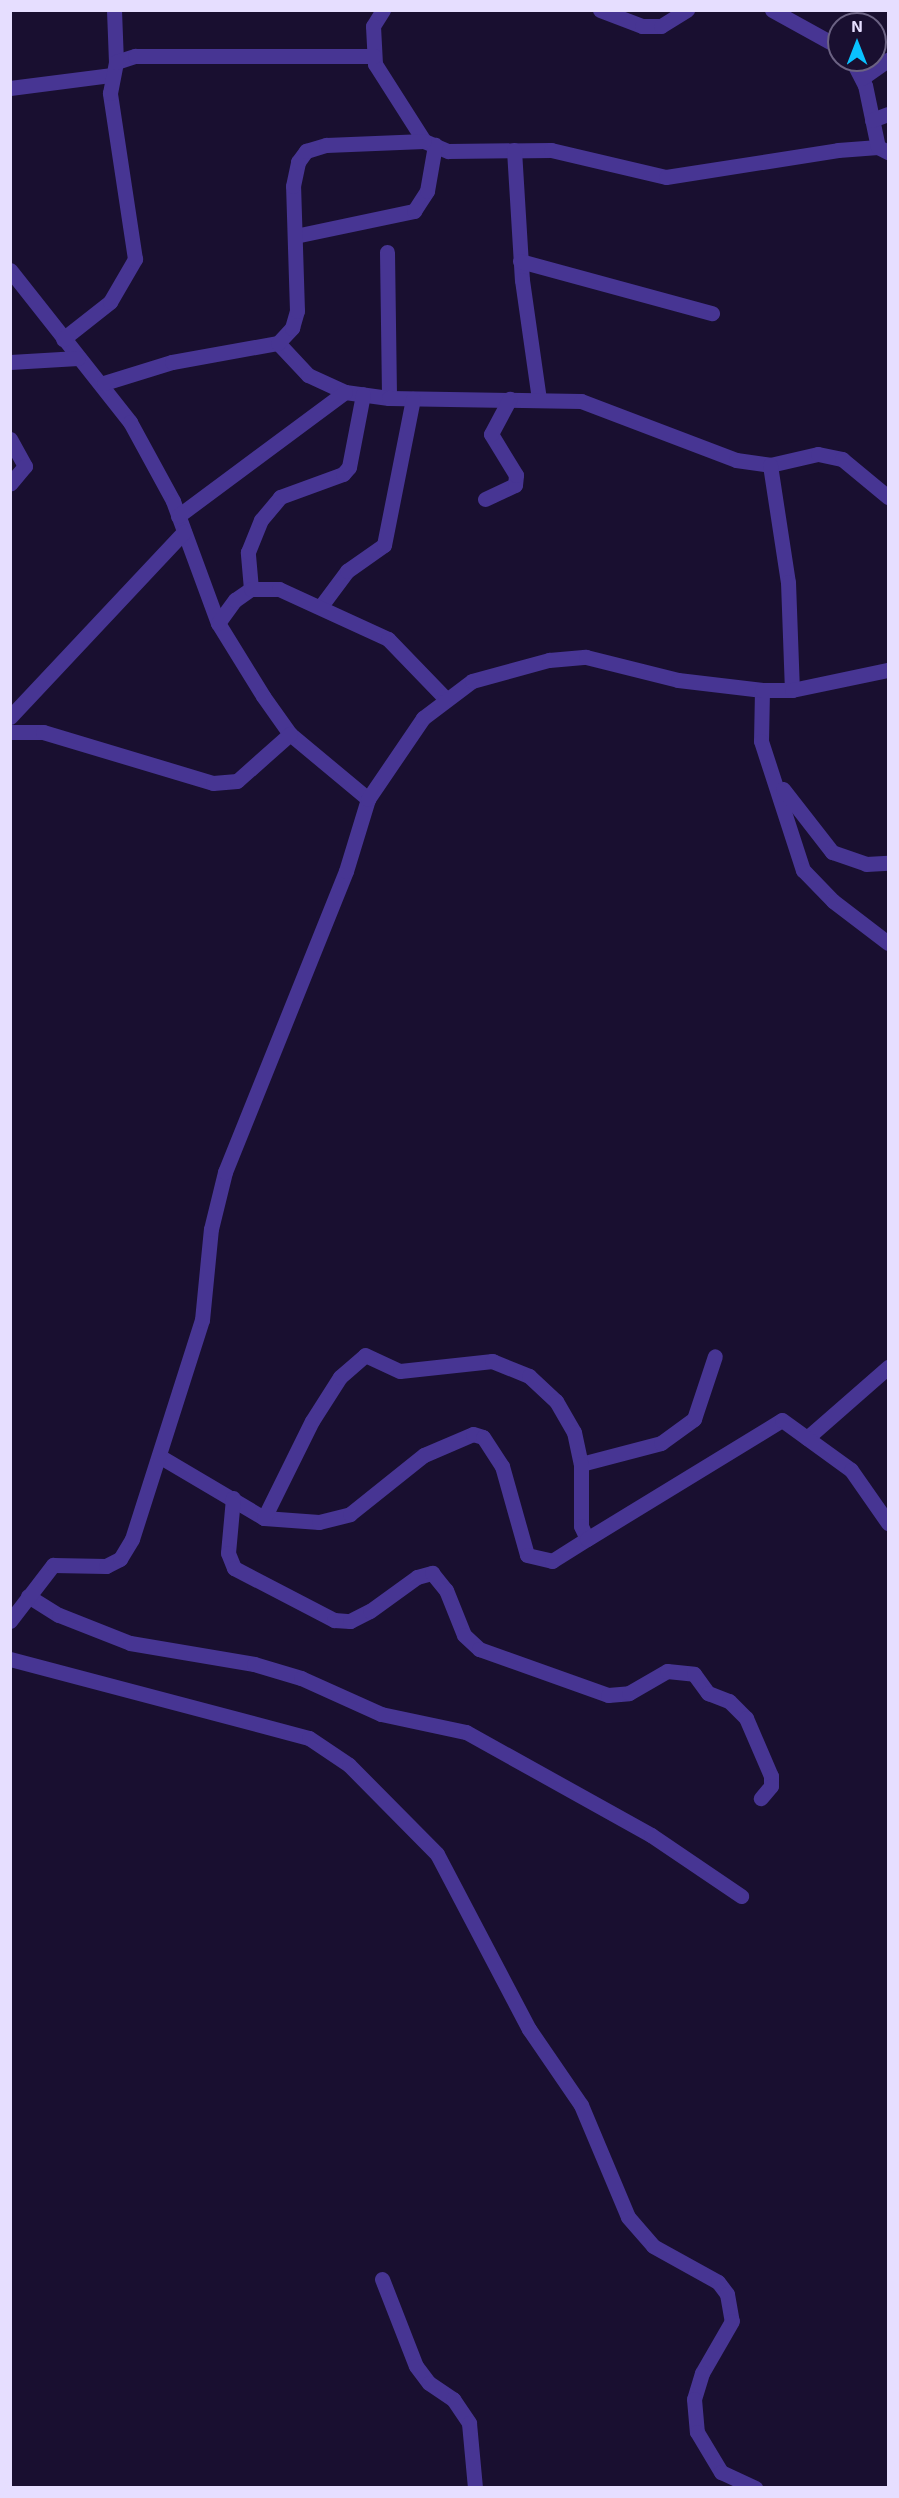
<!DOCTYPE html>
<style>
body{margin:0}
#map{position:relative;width:899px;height:2498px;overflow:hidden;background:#190f30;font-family:"Exo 2",sans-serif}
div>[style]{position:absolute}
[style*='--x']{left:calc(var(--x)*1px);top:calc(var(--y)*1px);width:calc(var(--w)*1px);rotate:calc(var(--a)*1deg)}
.minor>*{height:15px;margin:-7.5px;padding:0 7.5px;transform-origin:7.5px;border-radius:7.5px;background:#473593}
span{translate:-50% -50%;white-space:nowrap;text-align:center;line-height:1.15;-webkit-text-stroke:6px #190f30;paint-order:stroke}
.frame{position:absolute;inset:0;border:12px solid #e6deff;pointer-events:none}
.north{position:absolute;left:827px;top:12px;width:60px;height:60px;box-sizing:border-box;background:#190f30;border:2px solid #6b6283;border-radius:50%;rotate:0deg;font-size:16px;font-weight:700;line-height:24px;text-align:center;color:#e6deff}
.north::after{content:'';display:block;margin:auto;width:21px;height:27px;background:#0ac2ff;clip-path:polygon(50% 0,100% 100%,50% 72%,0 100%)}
</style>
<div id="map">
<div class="minor">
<i style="--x:114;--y:10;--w:52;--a:87.8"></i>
<i style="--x:383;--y:10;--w:19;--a:122"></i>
<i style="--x:373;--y:26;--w:38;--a:87"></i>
<i style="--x:375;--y:64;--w:91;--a:57.5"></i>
<i style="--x:424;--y:141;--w:26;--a:23"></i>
<i style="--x:448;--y:151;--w:103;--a:-0.6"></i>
<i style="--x:551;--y:150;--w:118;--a:13.2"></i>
<i style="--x:666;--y:177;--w:174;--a:-8.9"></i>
<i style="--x:838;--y:150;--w:40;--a:-4.3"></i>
<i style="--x:878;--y:147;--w:11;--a:27"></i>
<i style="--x:600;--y:10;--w:45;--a:20.9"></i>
<i style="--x:642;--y:26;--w:19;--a:0"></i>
<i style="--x:661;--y:26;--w:31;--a:-32"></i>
<i style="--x:772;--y:10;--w:77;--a:28.9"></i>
<i style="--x:852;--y:60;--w:28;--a:63"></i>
<i style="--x:865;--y:85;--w:63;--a:78.2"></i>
<i style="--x:862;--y:78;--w:32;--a:-35"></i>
<i style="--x:10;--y:88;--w:103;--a:-7.3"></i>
<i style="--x:872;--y:120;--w:17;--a:-21"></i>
<i style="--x:514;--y:150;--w:130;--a:86.5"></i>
<i style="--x:522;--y:280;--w:120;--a:81.9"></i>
<i style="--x:295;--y:236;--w:122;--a:-11.9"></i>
<i style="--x:414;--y:211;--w:24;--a:-57"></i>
<i style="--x:427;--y:191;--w:47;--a:-80.1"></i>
<i style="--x:387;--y:252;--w:146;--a:89.2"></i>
<i style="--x:520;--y:261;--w:199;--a:15.2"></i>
<i style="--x:10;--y:270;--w:194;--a:51.7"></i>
<i style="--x:130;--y:422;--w:90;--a:61.4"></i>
<i style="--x:173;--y:501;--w:130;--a:69.8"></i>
<i style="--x:218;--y:623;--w:86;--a:58.3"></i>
<i style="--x:263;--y:696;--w:47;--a:54.6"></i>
<i style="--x:290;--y:734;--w:102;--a:39.8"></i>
<i style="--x:63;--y:339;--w:60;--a:-38.2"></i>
<i style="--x:110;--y:302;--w:50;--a:-59.8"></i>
<i style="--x:135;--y:259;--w:168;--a:-98.6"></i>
<i style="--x:110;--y:93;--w:32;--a:-79"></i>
<i style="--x:116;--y:62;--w:20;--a:-18"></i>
<i style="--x:135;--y:56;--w:239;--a:0"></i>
<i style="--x:278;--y:343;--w:44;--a:46.8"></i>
<i style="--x:308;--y:375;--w:41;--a:24.7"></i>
<i style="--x:345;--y:392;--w:44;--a:7.8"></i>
<i style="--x:389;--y:398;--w:192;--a:0.9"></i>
<i style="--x:581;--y:401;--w:166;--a:20.8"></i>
<i style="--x:736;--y:460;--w:34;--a:8"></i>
<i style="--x:770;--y:465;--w:49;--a:-12.9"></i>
<i style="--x:818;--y:454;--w:25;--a:12"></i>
<i style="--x:842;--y:459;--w:60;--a:39.6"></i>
<i style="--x:10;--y:362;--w:68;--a:-3.4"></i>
<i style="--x:104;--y:383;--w:71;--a:-17.2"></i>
<i style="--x:172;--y:362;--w:108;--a:-10.2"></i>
<i style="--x:278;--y:343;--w:21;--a:-47"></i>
<i style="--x:292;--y:328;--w:18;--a:-74"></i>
<i style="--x:297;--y:311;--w:125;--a:-91.8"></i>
<i style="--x:293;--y:186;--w:25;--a:-78"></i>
<i style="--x:298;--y:162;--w:14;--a:-54"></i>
<i style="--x:306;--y:151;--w:21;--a:-17"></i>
<i style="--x:326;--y:145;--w:98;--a:-2.3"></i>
<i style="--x:10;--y:439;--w:31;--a:61"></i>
<i style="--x:25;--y:466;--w:23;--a:130"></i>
<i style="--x:770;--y:465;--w:118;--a:81.3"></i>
<i style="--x:788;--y:582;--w:108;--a:87.9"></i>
<i style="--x:485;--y:499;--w:33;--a:-25"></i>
<i style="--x:515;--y:485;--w:10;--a:-84"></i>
<i style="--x:516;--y:475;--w:48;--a:-121.4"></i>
<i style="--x:491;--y:434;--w:40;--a:-62"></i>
<i style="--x:178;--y:516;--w:208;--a:-36.6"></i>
<i style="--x:251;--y:589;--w:37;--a:-95"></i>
<i style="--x:248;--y:552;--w:35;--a:-68"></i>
<i style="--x:261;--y:520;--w:30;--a:-50"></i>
<i style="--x:280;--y:497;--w:67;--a:-20.1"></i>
<i style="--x:343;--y:474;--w:9;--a:-49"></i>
<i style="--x:349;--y:467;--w:74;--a:-79.1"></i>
<i style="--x:321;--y:606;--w:44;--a:-53.4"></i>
<i style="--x:347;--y:571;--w:45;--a:-35.1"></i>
<i style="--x:384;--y:545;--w:149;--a:-78.8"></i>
<i style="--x:218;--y:623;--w:29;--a:-54"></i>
<i style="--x:235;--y:600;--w:19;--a:-35"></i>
<i style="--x:251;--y:589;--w:28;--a:0"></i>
<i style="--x:279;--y:589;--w:120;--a:24.6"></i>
<i style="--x:388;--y:639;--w:81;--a:46"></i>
<i style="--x:762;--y:690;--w:51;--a:91.1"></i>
<i style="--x:761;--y:741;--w:136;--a:72"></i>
<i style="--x:803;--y:870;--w:43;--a:45.9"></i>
<i style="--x:833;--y:901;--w:69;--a:37.4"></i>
<i style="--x:10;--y:717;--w:254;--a:-46.8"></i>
<i style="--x:10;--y:732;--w:33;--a:0"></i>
<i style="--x:43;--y:732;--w:177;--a:16.7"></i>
<i style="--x:213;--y:783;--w:24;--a:-5"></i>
<i style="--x:237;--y:781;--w:71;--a:-41.6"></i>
<i style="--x:783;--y:789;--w:80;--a:52.1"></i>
<i style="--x:832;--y:852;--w:36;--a:19"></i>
<i style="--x:866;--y:864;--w:22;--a:-3"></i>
<i style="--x:807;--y:1438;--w:108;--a:-41.2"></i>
<i style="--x:159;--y:1456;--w:122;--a:30.6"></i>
<i style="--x:264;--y:1518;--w:55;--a:4.2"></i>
<i style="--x:319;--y:1522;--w:32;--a:-14"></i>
<i style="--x:350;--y:1514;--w:95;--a:-38.6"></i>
<i style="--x:424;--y:1455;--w:53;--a:-23.2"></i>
<i style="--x:473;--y:1434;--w:10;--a:17"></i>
<i style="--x:483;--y:1437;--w:35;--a:57"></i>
<i style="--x:502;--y:1466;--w:92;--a:74.3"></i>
<i style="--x:527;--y:1555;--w:26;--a:13"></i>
<i style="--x:552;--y:1561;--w:41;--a:-32.2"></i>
<i style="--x:581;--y:1464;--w:83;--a:-14.7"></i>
<i style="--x:661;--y:1443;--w:41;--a:-36"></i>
<i style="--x:694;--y:1419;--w:66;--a:-71.6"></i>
<i style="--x:233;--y:1498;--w:55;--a:95.2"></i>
<i style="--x:228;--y:1553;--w:16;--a:68"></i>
<i style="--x:234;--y:1568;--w:113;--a:27.5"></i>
<i style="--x:334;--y:1620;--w:16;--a:4"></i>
<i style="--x:350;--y:1621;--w:22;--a:-27"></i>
<i style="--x:370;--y:1611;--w:58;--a:-35.9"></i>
<i style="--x:417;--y:1577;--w:16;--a:-15"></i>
<i style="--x:432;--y:1573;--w:22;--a:51"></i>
<i style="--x:446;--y:1590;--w:48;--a:68.2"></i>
<i style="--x:464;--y:1635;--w:21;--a:43"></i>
<i style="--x:479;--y:1649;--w:137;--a:19.6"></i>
<i style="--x:608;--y:1695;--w:21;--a:-5"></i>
<i style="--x:629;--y:1693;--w:44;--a:-30.1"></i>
<i style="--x:667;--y:1671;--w:27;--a:6"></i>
<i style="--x:694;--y:1674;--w:24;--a:54"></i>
<i style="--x:708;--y:1693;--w:22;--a:21"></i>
<i style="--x:729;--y:1701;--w:24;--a:45"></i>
<i style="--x:746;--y:1718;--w:63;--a:66.7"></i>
<i style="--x:771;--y:1776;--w:10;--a:90"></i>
<i style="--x:771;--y:1786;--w:16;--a:130"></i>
<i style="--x:264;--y:1518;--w:108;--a:-63.7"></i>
<i style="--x:312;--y:1421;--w:52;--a:-57.5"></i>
<i style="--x:340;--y:1377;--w:33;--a:-41"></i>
<i style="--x:365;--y:1355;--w:38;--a:25"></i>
<i style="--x:400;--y:1371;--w:93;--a:-6.2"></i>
<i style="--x:492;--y:1361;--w:40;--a:22"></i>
<i style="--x:529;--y:1376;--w:37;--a:43"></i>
<i style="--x:556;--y:1401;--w:36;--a:60"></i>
<i style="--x:574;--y:1432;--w:33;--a:78"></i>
<i style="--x:581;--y:1464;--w:62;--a:90"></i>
<i style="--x:581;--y:1526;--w:14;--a:65"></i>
<i style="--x:587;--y:1539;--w:228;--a:-31.4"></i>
<i style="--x:782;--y:1420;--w:85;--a:35.9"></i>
<i style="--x:851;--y:1470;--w:65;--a:55.1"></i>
<i style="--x:28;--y:1596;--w:36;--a:32"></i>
<i style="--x:59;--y:1615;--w:76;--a:21.5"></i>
<i style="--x:130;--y:1643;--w:126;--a:9.6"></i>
<i style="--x:254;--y:1664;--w:49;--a:16.6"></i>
<i style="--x:301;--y:1678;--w:88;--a:24.2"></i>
<i style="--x:381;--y:1714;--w:87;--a:12"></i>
<i style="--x:466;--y:1732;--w:212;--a:29.1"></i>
<i style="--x:651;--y:1835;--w:109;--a:34.1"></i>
<i style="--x:10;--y:1621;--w:71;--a:-52.5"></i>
<i style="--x:53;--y:1565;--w:53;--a:1.1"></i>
<i style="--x:106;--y:1566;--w:16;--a:-27"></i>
<i style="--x:120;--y:1559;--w:23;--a:-59"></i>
<i style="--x:132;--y:1539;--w:230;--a:-72.3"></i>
<i style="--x:202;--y:1320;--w:91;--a:-84.4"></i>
<i style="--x:211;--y:1229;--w:59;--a:-76.2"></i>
<i style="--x:225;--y:1172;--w:324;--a:-68.1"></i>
<i style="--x:346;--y:871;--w:75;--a:-73"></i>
<i style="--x:368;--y:799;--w:98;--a:-55.8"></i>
<i style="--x:423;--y:718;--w:61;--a:-37.1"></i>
<i style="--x:472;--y:681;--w:80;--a:-15.3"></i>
<i style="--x:549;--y:660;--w:37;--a:-5"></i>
<i style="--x:586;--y:657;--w:95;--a:14"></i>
<i style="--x:678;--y:680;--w:85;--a:6.8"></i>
<i style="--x:762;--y:690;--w:30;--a:0"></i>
<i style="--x:792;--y:690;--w:98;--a:-11.8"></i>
<i style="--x:10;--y:1659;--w:309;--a:14.8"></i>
<i style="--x:309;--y:1738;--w:48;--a:34"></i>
<i style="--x:349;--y:1765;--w:125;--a:45.3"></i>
<i style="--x:437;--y:1854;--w:198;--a:62.3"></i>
<i style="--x:529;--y:2029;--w:92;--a:55.6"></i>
<i style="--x:581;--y:2105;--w:121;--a:67.2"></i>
<i style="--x:628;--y:2217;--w:38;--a:49"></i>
<i style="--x:653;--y:2246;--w:74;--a:29"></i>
<i style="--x:718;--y:2282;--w:15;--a:53"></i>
<i style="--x:727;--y:2294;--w:27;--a:80"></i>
<i style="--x:732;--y:2321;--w:60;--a:120"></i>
<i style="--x:702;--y:2373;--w:27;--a:107"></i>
<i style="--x:694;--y:2399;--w:33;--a:85"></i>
<i style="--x:697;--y:2432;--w:47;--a:59"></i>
<i style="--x:721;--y:2472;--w:38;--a:25"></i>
<i style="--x:382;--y:2279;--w:93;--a:68.7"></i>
<i style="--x:416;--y:2366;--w:21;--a:53"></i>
<i style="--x:429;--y:2383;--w:29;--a:34"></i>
<i style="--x:453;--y:2399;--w:29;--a:56"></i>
<i style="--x:469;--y:2423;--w:65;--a:84.7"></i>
</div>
<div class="frame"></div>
<div class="north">N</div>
</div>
